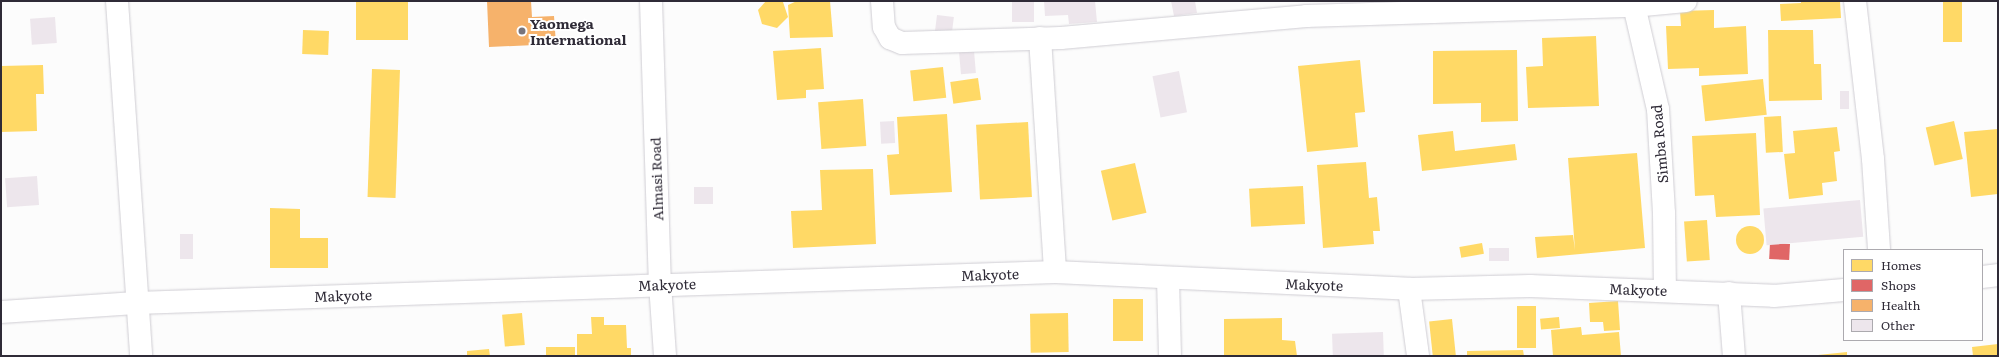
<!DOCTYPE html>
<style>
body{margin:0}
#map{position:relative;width:1999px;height:357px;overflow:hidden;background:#fcfcfc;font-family:Literata,serif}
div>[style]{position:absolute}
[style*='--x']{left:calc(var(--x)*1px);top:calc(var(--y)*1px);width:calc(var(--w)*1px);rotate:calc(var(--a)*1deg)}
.homes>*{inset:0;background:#ffd966;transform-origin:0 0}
.round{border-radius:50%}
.shops>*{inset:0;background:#e06666;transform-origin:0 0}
.health>*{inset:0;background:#f6b26b}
.building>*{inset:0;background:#ede6ec;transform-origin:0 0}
.roads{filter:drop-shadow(0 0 1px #cfcdd3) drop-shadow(0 0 1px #cfcdd3)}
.minor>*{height:22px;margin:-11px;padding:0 11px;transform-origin:11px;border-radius:11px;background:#fff}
.dots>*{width:11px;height:11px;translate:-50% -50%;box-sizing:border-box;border:2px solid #fff;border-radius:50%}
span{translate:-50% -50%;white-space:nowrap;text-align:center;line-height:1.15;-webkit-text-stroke:4px #fff;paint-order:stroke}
.poi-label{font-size:14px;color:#2f2b37;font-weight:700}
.left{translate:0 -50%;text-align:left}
.street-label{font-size:14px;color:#2f2b37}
.frame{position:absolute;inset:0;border:2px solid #2f2b37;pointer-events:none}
.legend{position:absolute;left:1843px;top:249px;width:140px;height:92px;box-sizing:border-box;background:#fff;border:1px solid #acaaaf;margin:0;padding:5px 7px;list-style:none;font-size:12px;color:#2f2b37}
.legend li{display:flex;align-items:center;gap:8px;height:20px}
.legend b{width:20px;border:1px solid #acaaaf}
</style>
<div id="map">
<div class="homes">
<i style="left:356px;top:1px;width:52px;height:39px"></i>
<i style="clip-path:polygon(766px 1px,783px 2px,788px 17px,777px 28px,762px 24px,758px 10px)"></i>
<i style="clip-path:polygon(797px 1px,830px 1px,833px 37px,790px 38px,788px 5px)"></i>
<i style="clip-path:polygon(1801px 1px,1840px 1px,1841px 18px,1781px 21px,1780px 4px,1801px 3px)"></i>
<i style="left:1943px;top:1px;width:19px;height:41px"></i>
<i style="clip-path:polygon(1714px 10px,1714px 28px,1746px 26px,1748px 74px,1699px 76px,1699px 68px,1668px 69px,1666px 26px,1681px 26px,1680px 11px)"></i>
<i style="left:303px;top:30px;width:26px;height:24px;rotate:2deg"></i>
<i style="clip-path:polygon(1768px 30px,1813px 30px,1814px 64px,1821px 64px,1822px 100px,1769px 101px)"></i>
<i style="clip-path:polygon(1596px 36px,1599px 106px,1528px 108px,1526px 67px,1543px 66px,1542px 38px)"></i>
<i style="clip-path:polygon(821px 48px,824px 89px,806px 90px,806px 98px,777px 100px,773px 51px)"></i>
<i style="clip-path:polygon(1517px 50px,1518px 121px,1481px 122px,1481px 103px,1433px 104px,1433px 51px)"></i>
<i style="clip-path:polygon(1360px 60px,1365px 112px,1355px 113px,1358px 147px,1307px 152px,1298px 66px)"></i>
<i style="clip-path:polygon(43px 65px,44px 94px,36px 94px,37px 131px,1px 132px,1px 66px)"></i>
<i style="left:943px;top:67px;width:31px;height:33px;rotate:84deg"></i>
<i style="left:372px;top:69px;width:28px;height:128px;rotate:2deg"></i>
<i style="left:978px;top:78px;width:22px;height:28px;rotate:82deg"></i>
<i style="left:1763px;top:79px;width:36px;height:62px;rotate:84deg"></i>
<i style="left:863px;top:99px;width:47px;height:45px;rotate:86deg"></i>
<i style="clip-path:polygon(947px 114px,952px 192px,890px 195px,887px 155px,899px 154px,897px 117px)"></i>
<i style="left:1781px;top:116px;width:36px;height:17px;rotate:87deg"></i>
<i style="left:1954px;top:121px;width:39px;height:29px;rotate:77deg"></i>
<i style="left:1028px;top:122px;width:75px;height:52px;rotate:87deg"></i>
<i style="clip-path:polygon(1837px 127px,1840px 151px,1834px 152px,1837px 181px,1822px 183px,1823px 195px,1789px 199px,1784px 154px,1795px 153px,1793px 131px)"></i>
<i style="clip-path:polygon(1998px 129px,1998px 194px,1971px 197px,1964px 132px)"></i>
<i style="clip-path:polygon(1453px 131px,1455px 151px,1515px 144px,1517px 160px,1422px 171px,1418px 135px)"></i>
<i style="clip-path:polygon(1756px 133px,1760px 215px,1716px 217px,1714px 195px,1695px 196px,1692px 136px)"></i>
<i style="clip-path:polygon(1637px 153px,1645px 248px,1537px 258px,1535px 237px,1573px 235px,1575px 250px,1568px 158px)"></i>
<i style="clip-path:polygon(1366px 162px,1369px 198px,1377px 197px,1380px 231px,1373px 231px,1374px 244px,1323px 248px,1317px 165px)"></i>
<i style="left:1135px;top:163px;width:51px;height:35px;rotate:77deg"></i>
<i style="clip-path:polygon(873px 169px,876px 244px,793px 248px,791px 211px,822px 210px,820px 170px)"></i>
<i style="left:1303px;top:186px;width:38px;height:54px;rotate:87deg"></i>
<i style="clip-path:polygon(270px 208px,300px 209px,300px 238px,328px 238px,328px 268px,270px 268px)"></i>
<i style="left:1707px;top:220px;width:40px;height:23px;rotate:86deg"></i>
<i class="round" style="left:1736px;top:226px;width:28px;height:28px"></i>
<i style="left:1482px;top:243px;width:11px;height:23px;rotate:80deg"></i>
<i style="left:1113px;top:299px;width:30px;height:42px"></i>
<i style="clip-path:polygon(1618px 301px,1620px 330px,1604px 331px,1603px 322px,1590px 322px,1589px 303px)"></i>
<i style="left:1517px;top:306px;width:19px;height:42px"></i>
<i style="left:522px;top:313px;width:32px;height:20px;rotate:85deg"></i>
<i style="left:1068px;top:313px;width:39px;height:38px;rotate:89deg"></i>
<i style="clip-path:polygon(591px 317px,604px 317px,604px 325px,626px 325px,627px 348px,631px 348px,631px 356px,577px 356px,577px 334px,592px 334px)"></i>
<i style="left:1559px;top:317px;width:11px;height:19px;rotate:85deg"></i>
<i style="clip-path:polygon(1282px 318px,1282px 340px,1295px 341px,1297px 356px,1224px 356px,1224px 319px)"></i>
<i style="left:1452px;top:319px;width:37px;height:23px;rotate:84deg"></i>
<i style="clip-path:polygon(1581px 327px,1582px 335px,1619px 332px,1621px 356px,1553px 356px,1551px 330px)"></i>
<i style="clip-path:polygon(1998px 344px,1998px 356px,1973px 356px,1972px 347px)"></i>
<i style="left:546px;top:347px;width:29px;height:9px"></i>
<i style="clip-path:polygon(489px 349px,490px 356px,467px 356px,467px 351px)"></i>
<i style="clip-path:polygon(1523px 350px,1524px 356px,1467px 356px,1467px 351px)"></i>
<i style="clip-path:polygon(1847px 352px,1847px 356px,1818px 356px,1818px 355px)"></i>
</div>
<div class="shops">
<i style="left:1770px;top:243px;width:20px;height:16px;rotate:3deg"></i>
</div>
<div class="health">
<i style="clip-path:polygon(487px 1px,531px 1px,532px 17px,554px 16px,556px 44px,489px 47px)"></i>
</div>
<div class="building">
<i style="left:1012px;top:1px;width:22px;height:21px"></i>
<i style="clip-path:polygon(1044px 1px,1095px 1px,1097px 22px,1069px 24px,1068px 15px,1045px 16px)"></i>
<i style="clip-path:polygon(1171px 1px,1195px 1px,1197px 13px,1174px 16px)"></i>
<i style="left:937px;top:15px;width:17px;height:17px;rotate:7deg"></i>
<i style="left:55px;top:17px;width:26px;height:25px;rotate:86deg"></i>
<i style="left:974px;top:51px;width:22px;height:15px;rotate:85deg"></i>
<i style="left:1179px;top:71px;width:42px;height:27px;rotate:79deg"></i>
<i style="left:1840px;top:91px;width:9px;height:18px"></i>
<i style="left:894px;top:121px;width:22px;height:14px;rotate:87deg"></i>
<i style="left:37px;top:176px;width:29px;height:32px;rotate:86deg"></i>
<i style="left:694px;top:187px;width:19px;height:17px"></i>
<i style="left:1860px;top:200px;width:37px;height:97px;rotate:85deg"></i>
<i style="left:180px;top:234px;width:13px;height:25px"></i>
<i style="left:1489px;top:248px;width:20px;height:13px"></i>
<i style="left:1383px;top:332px;width:24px;height:51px;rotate:88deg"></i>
</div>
<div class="roads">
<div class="minor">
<i style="--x:117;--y:1;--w:356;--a:86.1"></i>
<i style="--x:651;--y:1;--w:283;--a:88.2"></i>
<i style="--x:660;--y:284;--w:72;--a:86"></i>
<i style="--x:882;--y:1;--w:26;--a:86"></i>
<i style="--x:884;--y:27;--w:13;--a:61"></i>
<i style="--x:890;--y:38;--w:13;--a:23"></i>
<i style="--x:902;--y:43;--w:159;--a:-1.8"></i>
<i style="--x:1061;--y:38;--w:246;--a:-5.1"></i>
<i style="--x:1306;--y:16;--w:327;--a:-1.8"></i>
<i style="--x:1633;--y:6;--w:53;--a:-5.4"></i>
<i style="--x:1633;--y:1;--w:111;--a:77"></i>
<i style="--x:1658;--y:109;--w:104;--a:86.7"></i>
<i style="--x:1664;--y:213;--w:77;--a:89.3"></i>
<i style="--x:1855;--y:1;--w:159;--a:83.5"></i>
<i style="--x:1873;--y:159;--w:91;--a:86.2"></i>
<i style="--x:1040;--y:38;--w:234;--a:86.3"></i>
<i style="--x:1982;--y:277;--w:16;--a:-7"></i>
<i style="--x:1168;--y:279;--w:77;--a:88.5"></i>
<i style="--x:1409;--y:289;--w:68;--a:82.3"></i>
<i style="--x:1729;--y:293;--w:63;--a:85.5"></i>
<i style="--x:1;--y:312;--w:135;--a:-3.8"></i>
<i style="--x:136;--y:303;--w:920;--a:-1.93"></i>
<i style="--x:1055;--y:272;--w:354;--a:2.7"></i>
<i style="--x:1409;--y:289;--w:121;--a:-1.4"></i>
<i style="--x:1530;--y:286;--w:244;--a:2.3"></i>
<i style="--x:1774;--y:296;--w:70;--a:-4.9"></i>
</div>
</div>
<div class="dots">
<i style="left:522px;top:31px;background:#77747c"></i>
</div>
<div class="poi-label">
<span class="left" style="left:530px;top:31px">Yaomega<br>International</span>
</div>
<div class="street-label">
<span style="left:1659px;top:144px;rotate:-95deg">Simba Road</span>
<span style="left:656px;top:179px;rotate:-92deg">Almasi Road</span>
<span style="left:990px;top:274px;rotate:-2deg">Makyote</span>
<span style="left:667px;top:284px;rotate:-2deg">Makyote</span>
<span style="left:1314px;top:284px;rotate:2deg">Makyote</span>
<span style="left:1638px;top:289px;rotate:2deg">Makyote</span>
<span style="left:343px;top:295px;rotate:-2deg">Makyote</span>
</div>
<div class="frame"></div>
<ul class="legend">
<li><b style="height:11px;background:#ffd966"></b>Homes</li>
<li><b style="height:11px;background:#e06666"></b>Shops</li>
<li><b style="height:11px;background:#f6b26b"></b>Health</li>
<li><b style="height:11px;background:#ede6ec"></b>Other</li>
</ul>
</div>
